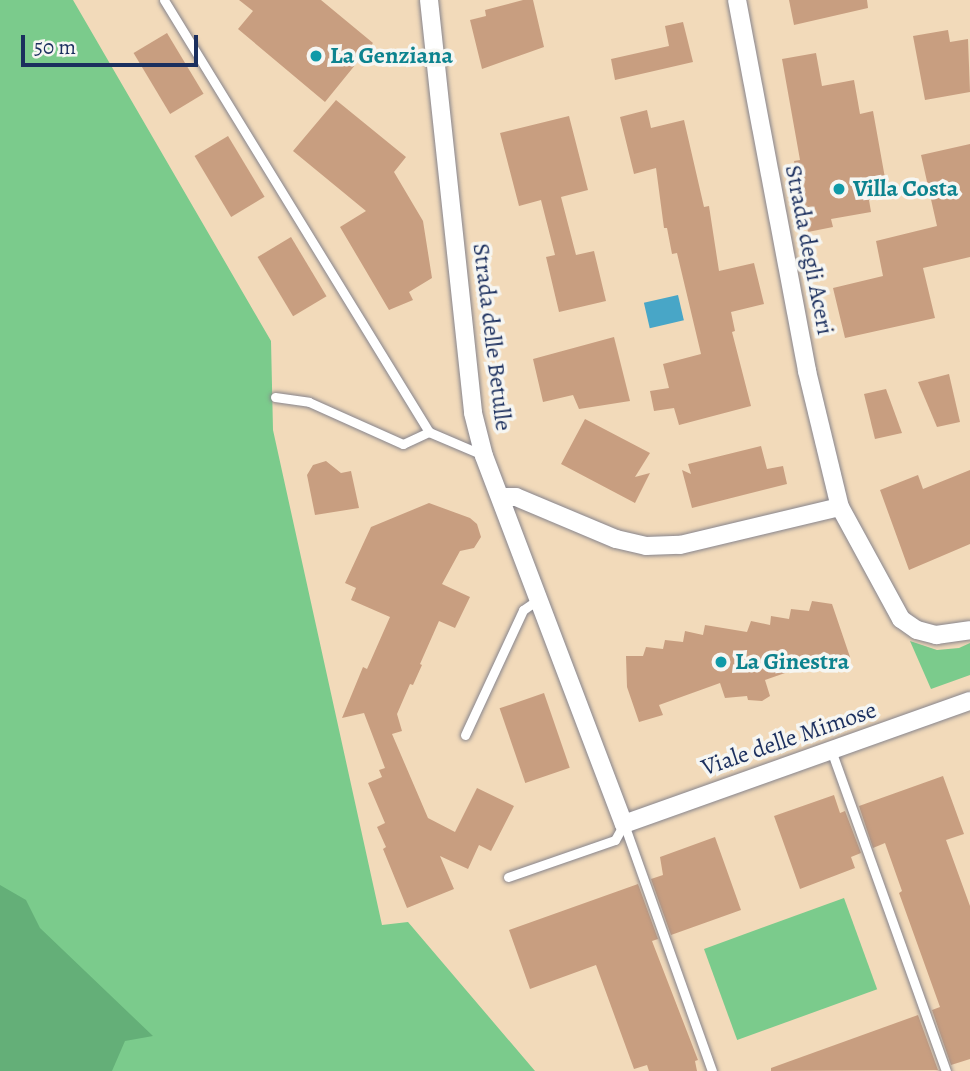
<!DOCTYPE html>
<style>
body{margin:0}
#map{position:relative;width:970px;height:1071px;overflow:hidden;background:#f2daba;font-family:Alegreya,serif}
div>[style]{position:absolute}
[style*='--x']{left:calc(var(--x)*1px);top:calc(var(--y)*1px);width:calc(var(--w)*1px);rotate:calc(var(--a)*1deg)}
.green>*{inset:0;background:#7bcb8c;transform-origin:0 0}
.forest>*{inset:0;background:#64af78}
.water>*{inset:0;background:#48a6c7;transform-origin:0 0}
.building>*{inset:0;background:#c89e80;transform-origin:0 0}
.roads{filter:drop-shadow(0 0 2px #86848c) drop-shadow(0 0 2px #86848c)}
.service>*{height:9px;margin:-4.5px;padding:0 4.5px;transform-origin:4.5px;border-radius:4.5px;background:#fff}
.minor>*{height:18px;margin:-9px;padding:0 9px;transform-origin:9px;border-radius:9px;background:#fff}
.dots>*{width:19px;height:19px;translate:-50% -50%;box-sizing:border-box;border:4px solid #f6f6f2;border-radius:50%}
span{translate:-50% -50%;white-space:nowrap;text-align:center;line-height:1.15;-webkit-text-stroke:7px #f6f6f2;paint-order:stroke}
.culture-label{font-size:24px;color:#0d838f;font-weight:700}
.left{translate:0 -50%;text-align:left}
.street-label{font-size:24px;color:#1b2f5e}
.scale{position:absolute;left:21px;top:35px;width:177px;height:32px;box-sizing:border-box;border:4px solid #1b2f5e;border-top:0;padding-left:9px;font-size:21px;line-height:24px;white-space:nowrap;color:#1b2f5e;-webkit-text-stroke:5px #f6f6f2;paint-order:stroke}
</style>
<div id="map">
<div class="green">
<i style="clip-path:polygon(0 0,73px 0,271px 341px,273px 430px,382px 925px,408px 922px,535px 1071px,0 1071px)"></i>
<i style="clip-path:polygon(910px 641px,937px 650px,959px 648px,970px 643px,970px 675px,931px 689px)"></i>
<i style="left:844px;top:898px;width:97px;height:149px;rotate:70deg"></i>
</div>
<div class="forest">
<i style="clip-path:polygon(0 885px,26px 900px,40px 928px,153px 1036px,125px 1041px,112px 1071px,0 1071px)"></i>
</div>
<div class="water">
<i style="left:678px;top:295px;width:26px;height:35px;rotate:77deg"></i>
</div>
<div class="building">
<i style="clip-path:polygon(239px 0,321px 0,373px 43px,325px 102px,238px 29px,253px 11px)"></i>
<i style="clip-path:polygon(523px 0,533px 0,544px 47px,482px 69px,470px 20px,486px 16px,485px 10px)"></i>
<i style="clip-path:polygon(789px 0,867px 0,868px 8px,794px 25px)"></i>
<i style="clip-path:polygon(683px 22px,693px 62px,615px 80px,611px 59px,669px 46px,665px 26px)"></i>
<i style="clip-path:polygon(948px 30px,950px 42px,968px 39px,970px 92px,925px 100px,913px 36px)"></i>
<i style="left:167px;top:33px;width:71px;height:39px;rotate:59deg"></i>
<i style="clip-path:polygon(816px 53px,822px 86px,854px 80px,860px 114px,873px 111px,885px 178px,876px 180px,879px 198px,869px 200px,871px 212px,831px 219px,833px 227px,808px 232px,794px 161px,800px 160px,782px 59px)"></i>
<i style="clip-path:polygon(336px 100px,406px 157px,394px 172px,423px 221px,432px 278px,409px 292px,413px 300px,389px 310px,340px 227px,366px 211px,293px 151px)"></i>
<i style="clip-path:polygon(647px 110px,651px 128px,684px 120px,704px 207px,709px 206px,719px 271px,754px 263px,764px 304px,731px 312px,735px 331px,732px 332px,751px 406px,679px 425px,674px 408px,654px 411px,650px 391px,669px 388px,663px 364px,701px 354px,677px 253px,672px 254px,667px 228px,664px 228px,656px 168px,634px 174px,620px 117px)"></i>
<i style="clip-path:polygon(569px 116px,588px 190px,561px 197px,576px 255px,594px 251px,606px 301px,559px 312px,546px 257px,555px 255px,541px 200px,519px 206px,500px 133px)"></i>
<i style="left:228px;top:136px;width:71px;height:39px;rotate:59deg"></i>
<i style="clip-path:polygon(970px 144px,970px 257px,923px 268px,935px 318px,845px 338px,833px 288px,883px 276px,876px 241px,937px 226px,921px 155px)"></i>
<i style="left:291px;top:237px;width:69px;height:39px;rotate:59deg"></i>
<i style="clip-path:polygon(614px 337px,630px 401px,579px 409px,573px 395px,543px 402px,533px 359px)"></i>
<i style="clip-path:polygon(949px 374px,960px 422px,937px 427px,918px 382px)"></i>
<i style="clip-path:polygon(886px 389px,902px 433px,875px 439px,864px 394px)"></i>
<i style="clip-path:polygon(585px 419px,650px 453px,635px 477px,650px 473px,635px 503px,561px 464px)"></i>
<i style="clip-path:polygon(761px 446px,767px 469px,783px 466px,787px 484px,692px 508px,682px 470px,691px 474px,688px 464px)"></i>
<i style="clip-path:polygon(326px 461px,341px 473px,351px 471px,359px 508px,315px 515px,307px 475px,313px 465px)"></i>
<i style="clip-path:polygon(970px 470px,970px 544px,909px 570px,880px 490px,918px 475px,923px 489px)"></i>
<i style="clip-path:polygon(429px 503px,470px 518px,477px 524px,481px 537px,474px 548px,460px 551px,442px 584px,470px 597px,455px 628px,439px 621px,420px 664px,422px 665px,413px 685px,410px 684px,397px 714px,402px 731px,392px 734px,428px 818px,455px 832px,477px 788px,514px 806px,491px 851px,479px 845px,468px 869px,440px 856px,454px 889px,407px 908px,383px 849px,386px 847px,377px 827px,385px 823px,368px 783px,382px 777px,379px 770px,385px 768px,364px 713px,342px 718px,363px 667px,367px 669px,390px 617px,351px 600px,356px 588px,345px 583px,371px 527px)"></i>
<i style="clip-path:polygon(812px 601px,832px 604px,850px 657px,848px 665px,829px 672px,825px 659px,765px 680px,770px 696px,762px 701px,748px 700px,747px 696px,725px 698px,720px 683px,659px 705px,663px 715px,639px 722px,627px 687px,626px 656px,643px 656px,646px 647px,663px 649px,665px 640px,683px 642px,685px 631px,703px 635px,705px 625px,747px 632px,751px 621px,770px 625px,771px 616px,789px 619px,791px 609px,809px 611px)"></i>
<i style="left:544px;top:693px;width:79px;height:47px;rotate:71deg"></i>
<i style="clip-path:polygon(943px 776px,964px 834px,946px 840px,970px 906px,970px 1059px,951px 1065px,932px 1010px,940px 1007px,899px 893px,902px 891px,885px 843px,873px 848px,859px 806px)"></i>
<i style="clip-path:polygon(834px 795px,840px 813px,845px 811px,861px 853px,851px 857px,855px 868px,800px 889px,774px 816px)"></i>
<i style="clip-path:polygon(715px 837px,741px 910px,671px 935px,651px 879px,663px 875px,660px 857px)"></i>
<i style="clip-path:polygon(638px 884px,658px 939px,652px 941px,698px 1060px,695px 1061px,697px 1071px,649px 1071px,647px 1065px,634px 1069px,596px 965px,530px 989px,509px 930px)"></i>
<i style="clip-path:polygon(918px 1015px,938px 1070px,771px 1071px,771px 1068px)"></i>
</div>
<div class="roads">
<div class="service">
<i style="--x:164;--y:0;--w:507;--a:58.47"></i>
<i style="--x:429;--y:432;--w:59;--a:23.1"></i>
<i style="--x:275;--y:397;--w:34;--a:8"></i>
<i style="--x:309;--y:402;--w:103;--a:24.1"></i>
<i style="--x:403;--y:444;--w:29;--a:-25"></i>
<i style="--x:465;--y:735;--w:138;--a:-65.1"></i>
<i style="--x:523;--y:610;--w:19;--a:-35"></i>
<i style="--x:831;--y:750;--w:341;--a:70.3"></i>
<i style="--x:624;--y:824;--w:262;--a:70.4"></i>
<i style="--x:508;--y:877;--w:113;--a:-19.1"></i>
<i style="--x:615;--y:840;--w:18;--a:-61"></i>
</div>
<div class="minor">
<i style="--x:429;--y:0;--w:415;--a:83.9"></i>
<i style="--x:473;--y:413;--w:44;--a:75.7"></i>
<i style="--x:484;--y:456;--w:394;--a:69.2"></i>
<i style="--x:624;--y:824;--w:367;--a:-19.6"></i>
<i style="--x:737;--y:0;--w:378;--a:79.3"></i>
<i style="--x:807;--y:371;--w:140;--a:76.4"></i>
<i style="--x:840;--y:507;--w:128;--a:61.4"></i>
<i style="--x:901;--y:619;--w:19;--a:35"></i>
<i style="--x:917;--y:630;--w:20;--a:15"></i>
<i style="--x:936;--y:635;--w:34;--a:-8"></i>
<i style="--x:501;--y:497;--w:15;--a:0"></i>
<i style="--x:516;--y:497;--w:108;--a:22.8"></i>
<i style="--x:616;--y:539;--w:31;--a:13"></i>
<i style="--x:646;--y:546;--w:34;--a:-2"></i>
<i style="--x:680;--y:545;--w:164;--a:-13.4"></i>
</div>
</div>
<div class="dots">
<i style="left:316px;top:56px;background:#0f9aa8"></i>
<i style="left:839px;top:189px;background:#0f9aa8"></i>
<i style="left:721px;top:662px;background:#0f9aa8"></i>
</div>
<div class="culture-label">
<span class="left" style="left:330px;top:56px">La Genziana</span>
<span class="left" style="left:853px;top:189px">Villa Costa</span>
<span class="left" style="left:735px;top:662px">La Ginestra</span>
</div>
<div class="street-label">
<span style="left:809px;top:250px;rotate:79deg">Strada degli Aceri</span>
<span style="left:492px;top:337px;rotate:83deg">Strada delle Betulle</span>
<span style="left:789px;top:739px;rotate:-19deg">Viale delle Mimose</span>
</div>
<div class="scale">50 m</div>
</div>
